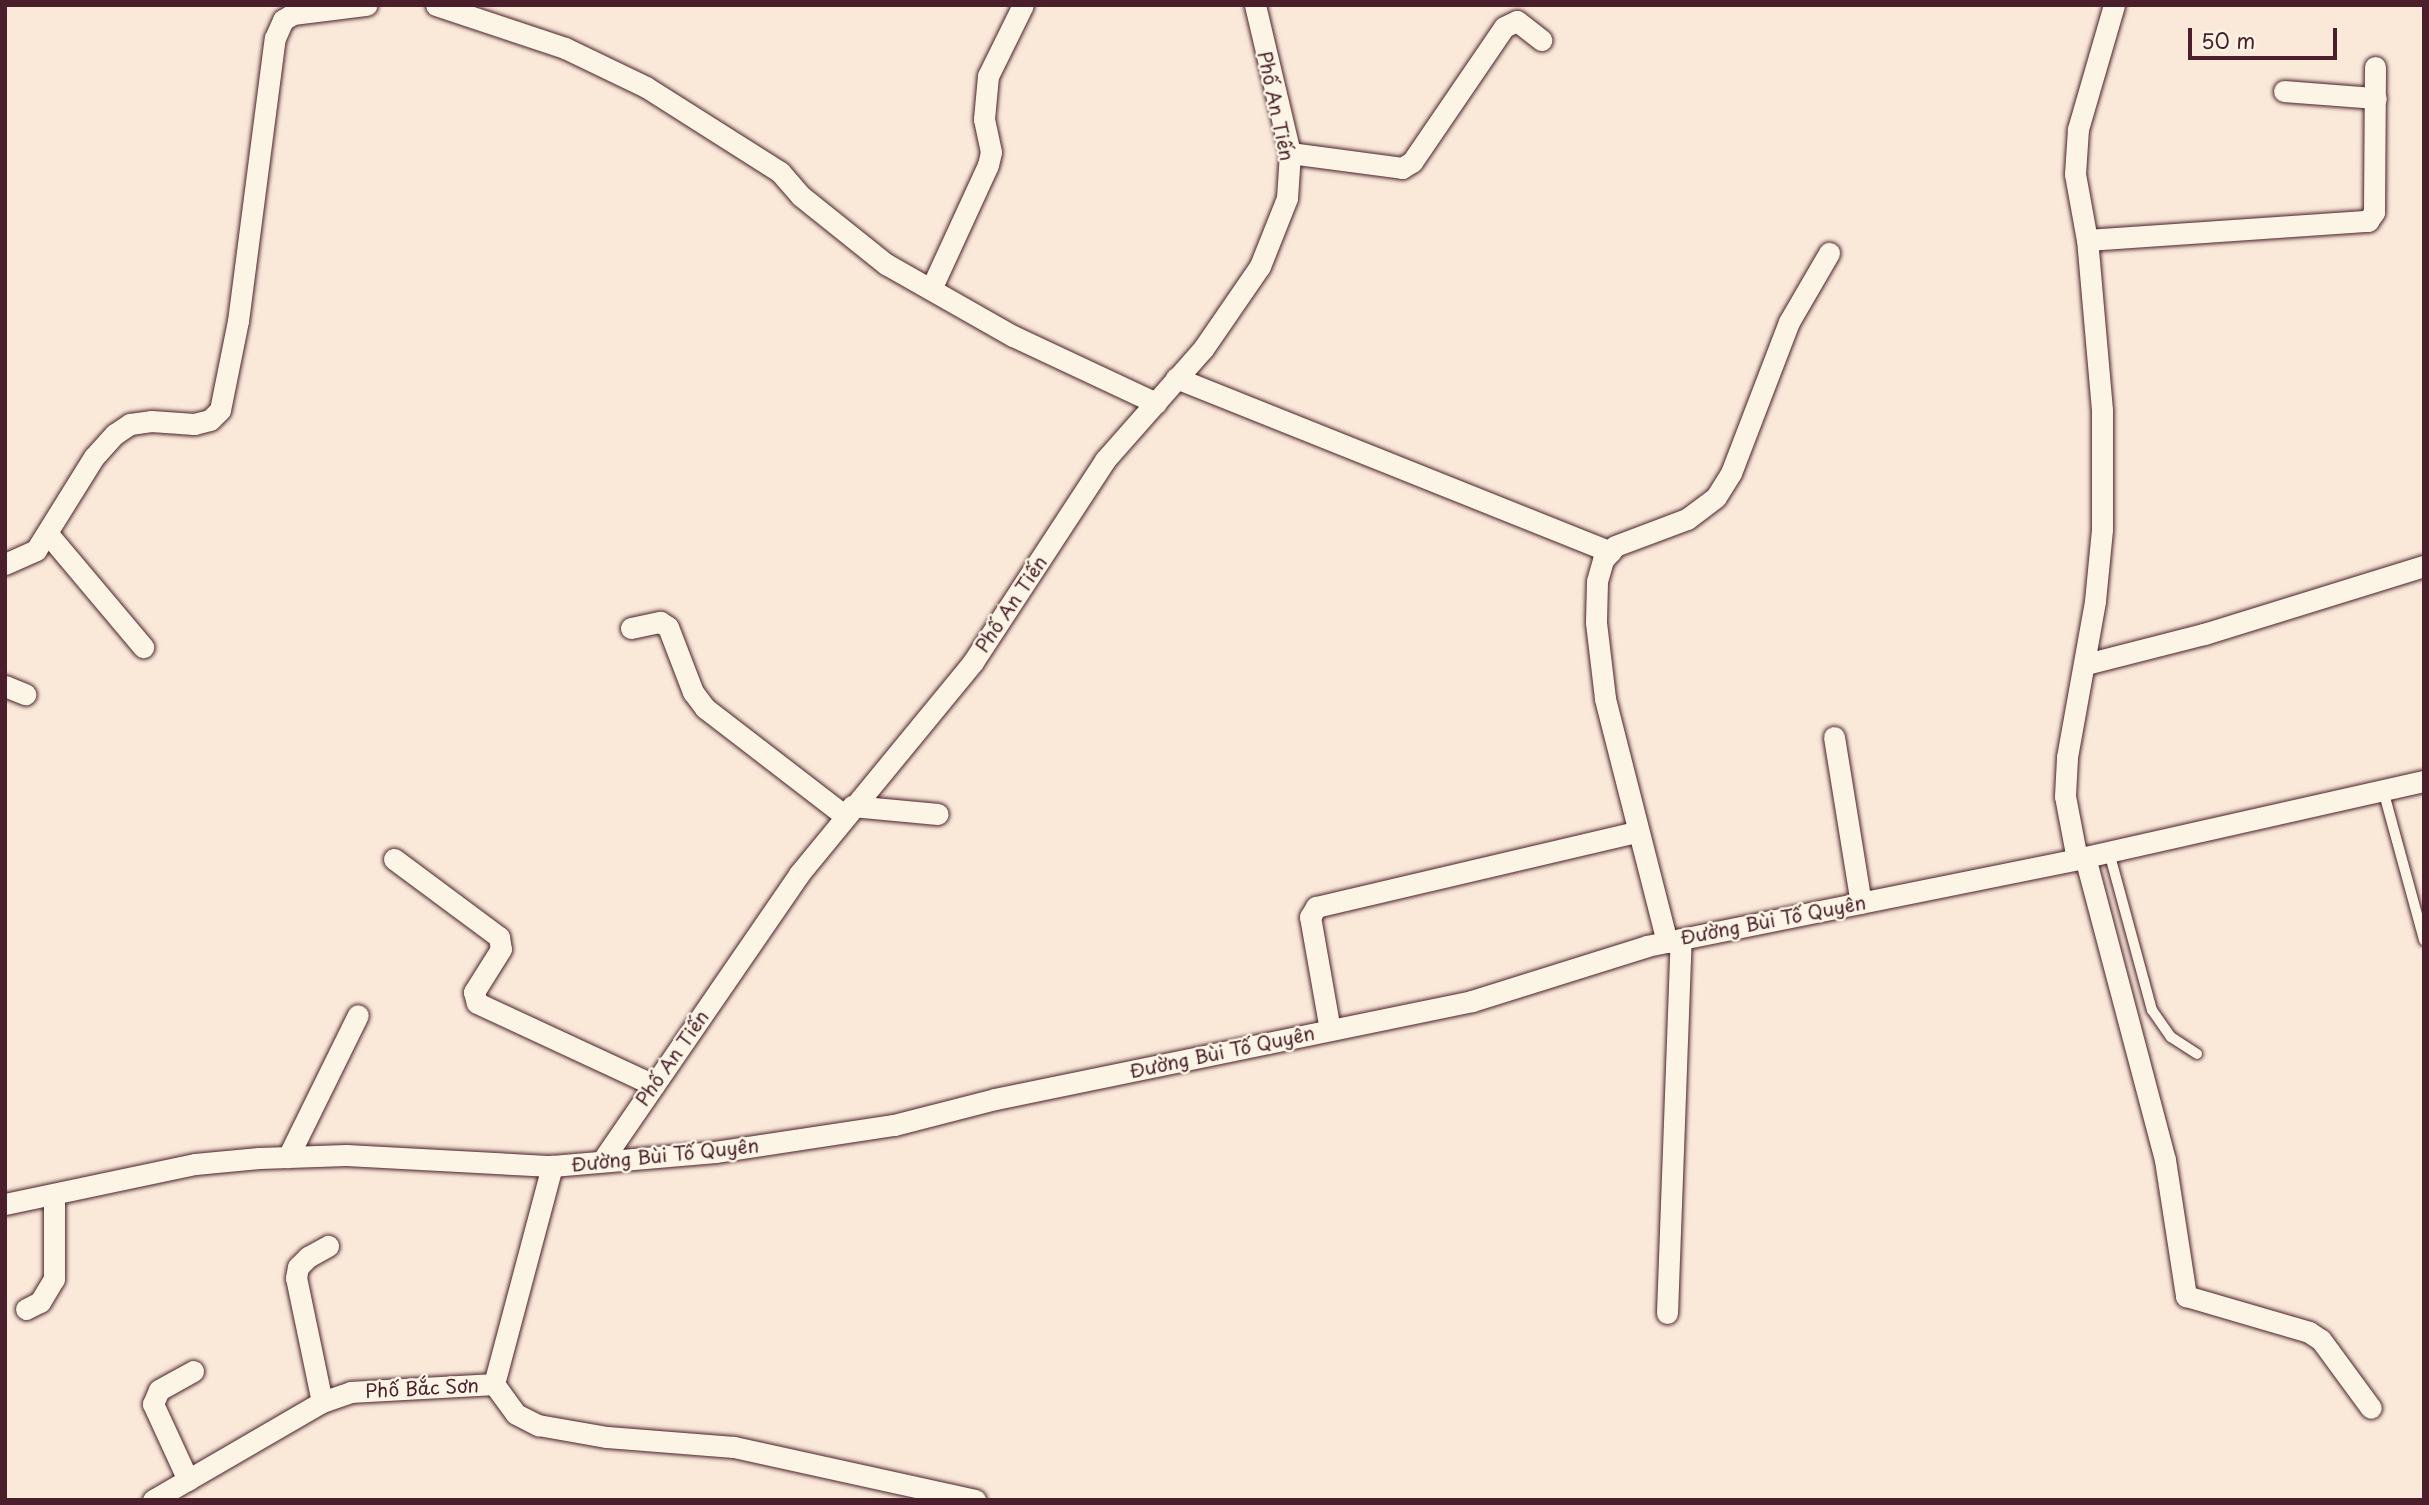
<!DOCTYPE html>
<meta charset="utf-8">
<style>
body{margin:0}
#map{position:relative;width:2429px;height:1505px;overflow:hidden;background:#fae9d9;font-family:"Playpen Sans",sans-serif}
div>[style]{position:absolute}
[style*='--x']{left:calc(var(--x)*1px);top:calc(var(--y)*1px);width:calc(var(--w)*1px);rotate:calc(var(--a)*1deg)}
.roads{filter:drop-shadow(0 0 2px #4a1f2b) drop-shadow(0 0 2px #4a1f2b)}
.service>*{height:10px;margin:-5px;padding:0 5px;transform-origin:5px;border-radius:5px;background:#fcf5e5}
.minor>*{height:21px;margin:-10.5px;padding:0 10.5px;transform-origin:10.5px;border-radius:10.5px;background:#fcf5e5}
span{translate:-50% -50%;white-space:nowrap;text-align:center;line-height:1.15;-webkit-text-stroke:5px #fcf5e5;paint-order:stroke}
.street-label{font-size:19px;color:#4a1f2b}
.frame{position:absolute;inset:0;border:7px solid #4a1f2b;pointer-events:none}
.scale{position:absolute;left:2188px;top:28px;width:149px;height:32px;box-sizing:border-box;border:4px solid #4a1f2b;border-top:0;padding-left:9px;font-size:21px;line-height:24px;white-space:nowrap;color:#4a1f2b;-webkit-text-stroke:5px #fcf5e5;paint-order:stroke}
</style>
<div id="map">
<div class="roads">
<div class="service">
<i style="--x:2383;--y:790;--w:156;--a:74.7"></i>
<i style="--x:2109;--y:852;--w:164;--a:74.8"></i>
<i style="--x:2152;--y:1010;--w:33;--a:55"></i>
<i style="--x:2171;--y:1037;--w:31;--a:33"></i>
</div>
<div class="minor">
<i style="--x:436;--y:5;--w:136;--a:18.4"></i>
<i style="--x:565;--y:48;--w:90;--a:25.7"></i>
<i style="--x:646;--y:87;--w:159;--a:32.4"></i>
<i style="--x:780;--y:172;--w:32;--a:49"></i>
<i style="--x:801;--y:196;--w:109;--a:38.7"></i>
<i style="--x:886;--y:264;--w:146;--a:29.6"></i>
<i style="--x:1013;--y:336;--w:158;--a:25.1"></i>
<i style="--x:2284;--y:91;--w:92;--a:4.4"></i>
<i style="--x:1290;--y:153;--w:113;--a:7.6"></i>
<i style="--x:1402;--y:168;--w:12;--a:-31"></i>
<i style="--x:1412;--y:162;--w:163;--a:-55.7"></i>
<i style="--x:1504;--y:27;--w:14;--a:-25"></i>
<i style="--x:1517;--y:21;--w:31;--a:38"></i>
<i style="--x:2087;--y:240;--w:282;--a:-3.9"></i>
<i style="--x:2368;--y:221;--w:11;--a:-56"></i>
<i style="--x:2374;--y:212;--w:145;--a:-89.6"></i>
<i style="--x:931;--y:289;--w:136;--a:-65.3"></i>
<i style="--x:988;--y:165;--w:13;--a:-77"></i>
<i style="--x:991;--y:152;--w:34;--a:-102"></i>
<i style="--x:984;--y:119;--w:43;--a:-84.7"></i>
<i style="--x:988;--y:76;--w:79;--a:-63.8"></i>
<i style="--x:1176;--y:378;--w:468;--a:21.8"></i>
<i style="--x:48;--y:534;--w:148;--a:49.9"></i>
<i style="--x:5;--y:564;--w:34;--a:-24"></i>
<i style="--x:36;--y:550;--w:110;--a:-58.1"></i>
<i style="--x:94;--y:457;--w:31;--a:-48"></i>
<i style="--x:115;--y:434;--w:18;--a:-34"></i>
<i style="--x:130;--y:424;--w:21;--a:-8"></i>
<i style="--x:151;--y:421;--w:43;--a:4"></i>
<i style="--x:194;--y:424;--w:16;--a:-14"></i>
<i style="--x:210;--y:420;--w:14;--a:-45"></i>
<i style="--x:220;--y:410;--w:91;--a:-78.6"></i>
<i style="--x:238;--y:321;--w:285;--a:-82.6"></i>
<i style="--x:275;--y:38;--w:20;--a:-66"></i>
<i style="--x:283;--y:20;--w:12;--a:-31"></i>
<i style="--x:293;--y:14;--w:74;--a:-7"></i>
<i style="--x:631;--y:628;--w:30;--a:-12"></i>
<i style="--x:660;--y:622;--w:9;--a:32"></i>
<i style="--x:668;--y:627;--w:70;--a:69"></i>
<i style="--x:693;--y:692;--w:20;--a:53"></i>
<i style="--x:705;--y:708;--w:175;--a:37.6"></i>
<i style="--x:2086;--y:664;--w:122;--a:-14.3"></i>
<i style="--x:2204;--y:634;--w:230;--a:-17.2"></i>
<i style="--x:5;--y:686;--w:22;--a:22"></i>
<i style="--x:1834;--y:737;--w:168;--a:80.8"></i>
<i style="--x:852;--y:806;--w:86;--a:5.3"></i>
<i style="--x:2085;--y:857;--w:313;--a:75.2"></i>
<i style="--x:2165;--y:1160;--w:138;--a:81.2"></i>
<i style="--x:2186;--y:1296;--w:128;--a:16.3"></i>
<i style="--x:2309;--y:1332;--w:14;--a:34"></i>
<i style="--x:2321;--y:1340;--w:84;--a:53.7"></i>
<i style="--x:394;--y:859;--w:131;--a:36.6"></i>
<i style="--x:499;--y:937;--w:12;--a:81"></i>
<i style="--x:501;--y:949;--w:51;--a:122.1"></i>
<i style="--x:474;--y:992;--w:11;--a:75"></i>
<i style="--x:477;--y:1003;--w:195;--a:24.9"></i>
<i style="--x:2077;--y:859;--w:64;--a:-100.8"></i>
<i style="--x:2065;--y:796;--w:39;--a:-87"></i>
<i style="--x:2067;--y:757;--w:158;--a:-79.8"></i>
<i style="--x:2095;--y:601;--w:72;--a:-84.4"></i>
<i style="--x:2102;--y:529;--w:119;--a:-90"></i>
<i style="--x:2102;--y:410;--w:171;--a:-95"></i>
<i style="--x:2087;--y:240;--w:67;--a:-100.3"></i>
<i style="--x:2075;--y:174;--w:45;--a:-86.2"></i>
<i style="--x:2078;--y:129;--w:129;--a:-73.8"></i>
<i style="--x:1667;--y:942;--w:252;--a:-104.3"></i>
<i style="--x:1605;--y:698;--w:77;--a:-96.8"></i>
<i style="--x:1596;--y:622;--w:41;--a:-88.6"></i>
<i style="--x:1597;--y:581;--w:22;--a:-74"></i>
<i style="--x:1603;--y:560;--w:18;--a:-49"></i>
<i style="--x:1615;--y:546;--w:77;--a:-20.6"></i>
<i style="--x:1687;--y:519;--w:36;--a:-37"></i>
<i style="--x:1716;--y:497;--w:28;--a:-58"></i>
<i style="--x:1731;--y:473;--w:162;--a:-69"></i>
<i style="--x:1789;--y:322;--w:80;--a:-59.9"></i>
<i style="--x:1330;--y:1030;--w:115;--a:-100"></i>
<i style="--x:1310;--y:917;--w:12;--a:-59"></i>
<i style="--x:1316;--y:907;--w:330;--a:-13.2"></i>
<i style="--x:288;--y:1157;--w:158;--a:-63.8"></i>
<i style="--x:602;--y:1161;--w:348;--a:-55.5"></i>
<i style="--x:799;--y:874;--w:274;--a:-50.6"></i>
<i style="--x:973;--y:662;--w:241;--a:-56.8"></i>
<i style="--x:1105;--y:460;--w:148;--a:-48.6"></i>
<i style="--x:1203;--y:349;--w:101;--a:-55.5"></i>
<i style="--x:1260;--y:266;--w:73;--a:-68.3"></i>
<i style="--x:1287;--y:198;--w:45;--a:-86.2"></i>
<i style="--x:1290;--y:153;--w:152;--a:-103.3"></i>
<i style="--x:5;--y:1204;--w:194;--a:-11.9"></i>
<i style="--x:195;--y:1164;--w:64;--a:-5.4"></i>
<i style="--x:259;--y:1158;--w:87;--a:-2"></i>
<i style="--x:346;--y:1155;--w:206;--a:3.1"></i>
<i style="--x:552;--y:1166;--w:164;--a:-4.9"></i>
<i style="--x:715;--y:1152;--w:181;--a:-8.6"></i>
<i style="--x:894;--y:1125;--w:104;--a:-14.4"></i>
<i style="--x:995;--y:1099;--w:487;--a:-11.6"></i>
<i style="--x:1472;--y:1001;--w:183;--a:-17.4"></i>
<i style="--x:1647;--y:946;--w:439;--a:-11.4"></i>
<i style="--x:2077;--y:859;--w:356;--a:-12.7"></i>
<i style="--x:26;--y:1309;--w:16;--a:-27"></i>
<i style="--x:40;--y:1302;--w:27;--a:-59"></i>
<i style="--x:54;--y:1279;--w:83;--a:-90"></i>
<i style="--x:1667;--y:1313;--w:374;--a:-87.9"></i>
<i style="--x:494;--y:1384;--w:37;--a:54"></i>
<i style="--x:516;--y:1414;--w:25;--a:27"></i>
<i style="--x:538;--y:1425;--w:70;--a:9.9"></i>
<i style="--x:607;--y:1437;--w:127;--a:4.5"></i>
<i style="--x:734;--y:1447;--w:247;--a:12.4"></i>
<i style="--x:494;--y:1384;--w:226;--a:-75.1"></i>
<i style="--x:322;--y:1402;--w:127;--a:-101.8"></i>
<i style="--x:296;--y:1278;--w:11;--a:-80"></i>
<i style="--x:298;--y:1267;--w:14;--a:-45"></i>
<i style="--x:308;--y:1257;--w:23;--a:-29"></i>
<i style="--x:188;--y:1480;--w:84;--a:-114.7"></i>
<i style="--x:153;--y:1404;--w:15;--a:-67"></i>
<i style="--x:159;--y:1390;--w:39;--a:-29"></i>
<i style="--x:153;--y:1500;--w:195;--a:-30.1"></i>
<i style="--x:322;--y:1402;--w:31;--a:-19"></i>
<i style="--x:351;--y:1392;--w:143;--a:-3.2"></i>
</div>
</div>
<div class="street-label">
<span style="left:1276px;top:106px;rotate:78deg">Phố An Tiến</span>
<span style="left:1011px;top:604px;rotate:-56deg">Phố An Tiến</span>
<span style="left:1773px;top:920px;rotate:-11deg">Đường Bùi Tố Quyên</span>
<span style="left:1222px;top:1052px;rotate:-12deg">Đường Bùi Tố Quyên</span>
<span style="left:672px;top:1058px;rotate:-55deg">Phố An Tiến</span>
<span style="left:665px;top:1155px;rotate:-6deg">Đường Bùi Tố Quyên</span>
<span style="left:422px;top:1388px;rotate:-3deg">Phố Bắc Sơn</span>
</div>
<div class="frame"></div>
<div class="scale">50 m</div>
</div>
